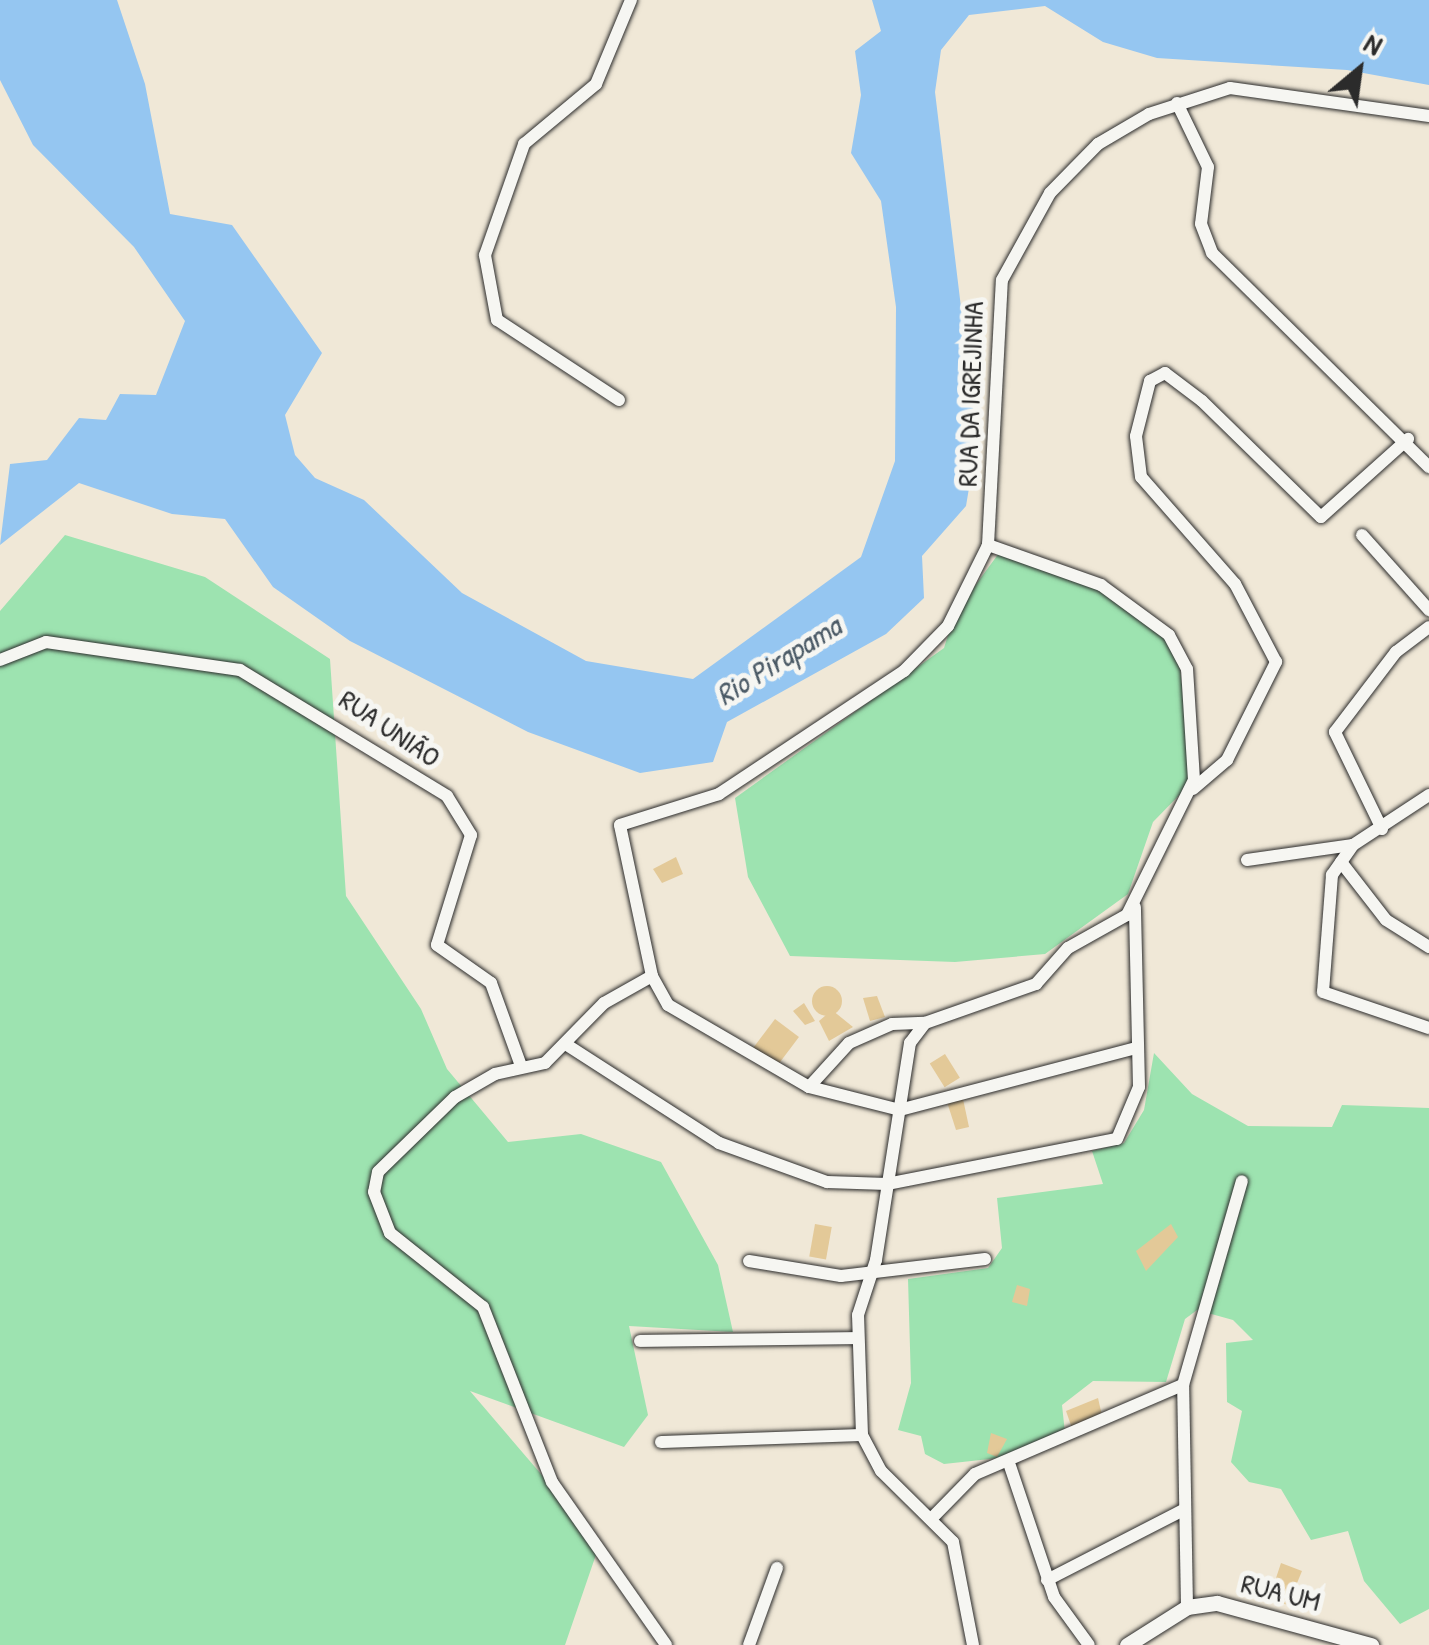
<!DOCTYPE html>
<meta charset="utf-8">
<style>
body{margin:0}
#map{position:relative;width:1429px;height:1645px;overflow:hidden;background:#f0e8d7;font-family:"Patrick Hand",sans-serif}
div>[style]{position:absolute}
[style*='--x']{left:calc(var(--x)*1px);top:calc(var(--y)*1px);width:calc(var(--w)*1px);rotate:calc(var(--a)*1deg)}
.green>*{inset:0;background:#9de3b0}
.water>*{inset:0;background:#95c6f1}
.building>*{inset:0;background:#e3c998;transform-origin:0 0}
.round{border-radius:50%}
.roads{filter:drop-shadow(0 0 2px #2b2b2b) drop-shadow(0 0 2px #2b2b2b)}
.minor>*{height:12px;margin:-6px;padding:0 6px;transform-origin:6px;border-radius:6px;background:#f6f6f2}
.tertiary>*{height:15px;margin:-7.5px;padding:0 7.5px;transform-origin:7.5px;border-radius:7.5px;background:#f6f6f2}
span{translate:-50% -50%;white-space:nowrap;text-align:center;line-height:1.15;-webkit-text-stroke:10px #f6f6f2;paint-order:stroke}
.street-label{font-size:28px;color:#2b2b2b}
.water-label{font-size:30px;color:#4b5a66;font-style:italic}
.north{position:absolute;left:1309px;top:20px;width:100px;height:100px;-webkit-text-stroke:8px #f6f6f2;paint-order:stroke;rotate:29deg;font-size:28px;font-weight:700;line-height:40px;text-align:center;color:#2b2b2b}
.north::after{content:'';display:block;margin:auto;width:35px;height:45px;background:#2b2b2b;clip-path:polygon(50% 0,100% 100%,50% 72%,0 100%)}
</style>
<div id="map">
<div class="green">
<i style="clip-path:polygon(65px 535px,205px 577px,330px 659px,346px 896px,421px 1009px,447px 1069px,508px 1142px,581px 1134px,661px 1162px,718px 1265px,733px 1332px,629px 1326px,648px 1415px,624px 1447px,470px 1391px,600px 1543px,565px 1645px,0 1645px,0 611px)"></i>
<i style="clip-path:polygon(1002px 549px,1128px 600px,1177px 646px,1194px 780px,1153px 822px,1128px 894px,1045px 954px,955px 962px,790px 956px,748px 877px,735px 798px,944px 648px,955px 613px)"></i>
<i style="clip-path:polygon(1154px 1053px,1192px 1094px,1248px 1126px,1332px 1127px,1342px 1105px,1429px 1108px,1429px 1609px,1400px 1624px,1364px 1581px,1348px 1531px,1311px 1540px,1281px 1489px,1249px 1482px,1231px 1462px,1242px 1411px,1227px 1402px,1226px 1343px,1253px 1340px,1233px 1320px,1197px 1310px,1185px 1319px,1166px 1382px,1093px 1381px,1062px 1405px,1065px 1433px,1017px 1456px,944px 1464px,925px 1454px,921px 1436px,898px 1430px,911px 1383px,908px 1279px,988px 1268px,1002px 1248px,997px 1198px,1103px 1184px,1092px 1151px,1124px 1143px,1144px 1110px)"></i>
</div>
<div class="water">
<i style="clip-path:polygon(0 0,117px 0,145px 84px,170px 214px,232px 225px,322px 353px,285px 415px,295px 455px,315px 478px,364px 500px,462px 593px,586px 661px,693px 679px,861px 557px,895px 461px,896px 307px,881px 201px,851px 153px,861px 95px,855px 51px,881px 31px,872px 0,1429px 0,1429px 85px,1347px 70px,1157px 58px,1103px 42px,1045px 6px,969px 15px,941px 50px,935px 92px,977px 440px,966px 506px,922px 556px,924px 598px,886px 634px,727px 722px,713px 762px,640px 773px,528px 732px,350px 641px,273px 587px,225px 519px,172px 514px,79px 483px,0 545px,10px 464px,47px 460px,79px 418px,106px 420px,120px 394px,156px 395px,185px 321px,134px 247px,33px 145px,0 80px)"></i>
</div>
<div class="building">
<i style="clip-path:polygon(676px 857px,683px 874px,662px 883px,653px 869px)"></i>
<i class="round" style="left:812px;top:986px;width:30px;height:30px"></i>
<i style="clip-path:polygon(877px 996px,885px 1017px,870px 1021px,863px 998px)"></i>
<i style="clip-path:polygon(804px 1003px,815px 1021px,805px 1025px,793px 1011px)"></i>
<i style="clip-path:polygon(832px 1010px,853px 1027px,829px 1041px,819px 1021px)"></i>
<i style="left:775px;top:1019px;width:30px;height:36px;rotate:37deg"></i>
<i style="left:945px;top:1054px;width:28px;height:18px;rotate:58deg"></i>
<i style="clip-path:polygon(963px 1099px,969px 1127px,956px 1130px,947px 1102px)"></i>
<i style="left:815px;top:1224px;width:17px;height:33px;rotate:10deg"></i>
<i style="clip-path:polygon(1171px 1224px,1178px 1237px,1146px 1271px,1136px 1251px)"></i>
<i style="clip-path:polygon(1017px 1285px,1030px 1289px,1027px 1306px,1012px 1302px)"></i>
<i style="clip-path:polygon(1098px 1398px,1103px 1420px,1074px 1434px,1066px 1411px)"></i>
<i style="clip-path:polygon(991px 1433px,1007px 1439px,997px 1457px,987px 1453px)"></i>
<i style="clip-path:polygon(1281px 1563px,1302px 1571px,1288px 1605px,1269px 1599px)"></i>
</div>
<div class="roads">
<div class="minor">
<i style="--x:1177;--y:103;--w:71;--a:64.2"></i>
<i style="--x:1208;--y:167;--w:57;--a:97"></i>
<i style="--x:1201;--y:224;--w:31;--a:69"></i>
<i style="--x:1212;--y:253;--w:305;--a:44.6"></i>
<i style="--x:619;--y:400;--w:146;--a:-146.7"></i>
<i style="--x:497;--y:320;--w:66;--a:-100.5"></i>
<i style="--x:485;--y:255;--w:118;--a:-70.6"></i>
<i style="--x:524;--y:144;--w:94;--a:-39.8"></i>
<i style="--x:596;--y:84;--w:91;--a:-67.4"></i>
<i style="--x:1362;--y:535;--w:101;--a:48.2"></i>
<i style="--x:0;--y:660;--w:49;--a:-21.4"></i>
<i style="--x:46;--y:642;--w:196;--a:8.2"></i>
<i style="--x:240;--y:670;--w:242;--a:31.3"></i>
<i style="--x:447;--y:796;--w:46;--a:58.4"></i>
<i style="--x:471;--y:835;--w:115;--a:107.2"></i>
<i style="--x:437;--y:945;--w:66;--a:35.1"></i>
<i style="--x:491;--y:983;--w:88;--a:70.1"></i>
<i style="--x:1193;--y:789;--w:45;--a:-40.5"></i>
<i style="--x:1227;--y:760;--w:110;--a:-63.4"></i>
<i style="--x:1276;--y:662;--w:88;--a:-117.7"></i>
<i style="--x:1235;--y:584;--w:142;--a:-131.3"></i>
<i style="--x:1141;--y:477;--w:41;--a:-97"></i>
<i style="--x:1136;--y:436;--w:57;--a:-75.7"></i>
<i style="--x:1150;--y:381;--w:17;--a:-28"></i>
<i style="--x:1165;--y:373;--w:46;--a:37.1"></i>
<i style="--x:1202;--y:401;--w:166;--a:44.3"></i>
<i style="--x:1321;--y:517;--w:117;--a:-41.9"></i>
<i style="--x:1382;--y:829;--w:108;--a:-115.9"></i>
<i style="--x:1335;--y:732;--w:101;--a:-52.7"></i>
<i style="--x:1396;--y:652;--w:41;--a:-37.1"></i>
<i style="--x:1353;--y:845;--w:37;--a:125"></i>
<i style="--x:1332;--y:875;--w:117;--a:94.4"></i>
<i style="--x:1323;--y:992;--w:112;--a:18.8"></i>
<i style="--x:1247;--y:860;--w:107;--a:-8.1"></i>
<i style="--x:1353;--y:845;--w:91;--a:-33.3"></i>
<i style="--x:1341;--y:862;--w:73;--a:52.2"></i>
<i style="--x:1386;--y:920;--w:51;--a:32.1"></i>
<i style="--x:652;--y:976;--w:55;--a:150.6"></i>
<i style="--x:604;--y:1003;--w:84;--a:134.5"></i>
<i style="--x:545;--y:1063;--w:51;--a:167.6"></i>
<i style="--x:495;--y:1074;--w:46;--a:150.1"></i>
<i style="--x:455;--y:1097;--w:107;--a:135.8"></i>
<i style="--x:378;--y:1172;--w:20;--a:101"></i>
<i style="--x:374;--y:1192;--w:44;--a:68.7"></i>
<i style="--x:390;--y:1233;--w:119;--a:38.5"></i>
<i style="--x:483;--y:1307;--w:188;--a:68.5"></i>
<i style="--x:552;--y:1482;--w:199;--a:55"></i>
<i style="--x:567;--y:1045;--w:181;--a:32.8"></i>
<i style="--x:719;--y:1143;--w:115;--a:19.9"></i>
<i style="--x:827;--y:1182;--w:60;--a:1.9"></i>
<i style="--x:887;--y:1184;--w:234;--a:-11.1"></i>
<i style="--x:1117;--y:1139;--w:56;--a:-67.1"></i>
<i style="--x:1139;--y:1087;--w:180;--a:-91.3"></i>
<i style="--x:1136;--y:1048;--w:244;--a:165.3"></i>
<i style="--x:900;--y:1110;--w:94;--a:-165.8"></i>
<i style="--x:809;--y:1087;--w:163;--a:-149.8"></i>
<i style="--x:668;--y:1005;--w:33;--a:-119"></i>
<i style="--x:652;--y:976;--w:154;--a:-102"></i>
<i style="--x:620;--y:825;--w:104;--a:-17.4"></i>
<i style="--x:719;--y:794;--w:222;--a:-33.6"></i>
<i style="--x:904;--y:671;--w:63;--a:-45.6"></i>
<i style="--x:948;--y:626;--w:90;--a:-63.7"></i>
<i style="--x:988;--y:545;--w:265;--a:-87"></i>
<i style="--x:1002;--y:280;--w:99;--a:-61.1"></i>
<i style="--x:1050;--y:193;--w:69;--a:-45.6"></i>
<i style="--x:1098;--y:144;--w:59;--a:-30.5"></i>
<i style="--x:1149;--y:114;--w:85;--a:-17.8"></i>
<i style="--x:1230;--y:88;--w:201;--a:8"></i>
<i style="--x:809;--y:1087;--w:59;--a:-47.7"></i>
<i style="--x:849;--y:1043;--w:47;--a:-23.8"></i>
<i style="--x:892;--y:1024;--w:33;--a:-2"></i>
<i style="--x:749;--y:1261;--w:93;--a:9.3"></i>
<i style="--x:841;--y:1276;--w:145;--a:-6.7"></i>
<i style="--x:640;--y:1341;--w:216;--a:-0.8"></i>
<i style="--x:661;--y:1442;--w:201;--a:-2"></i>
<i style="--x:1010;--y:1466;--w:138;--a:71.4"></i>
<i style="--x:1054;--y:1597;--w:59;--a:53.9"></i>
<i style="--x:931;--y:1519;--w:63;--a:-45.6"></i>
<i style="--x:975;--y:1474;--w:226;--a:-23.2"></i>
<i style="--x:1047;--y:1580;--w:153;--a:-27.2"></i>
<i style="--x:1187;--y:1607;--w:222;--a:-91"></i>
<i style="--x:1183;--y:1385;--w:212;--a:-73.9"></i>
<i style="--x:749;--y:1645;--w:82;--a:-70"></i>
<i style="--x:973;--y:1645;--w:105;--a:-101"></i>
<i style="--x:953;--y:1542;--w:101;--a:-135.4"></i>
<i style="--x:881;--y:1471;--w:41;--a:-117.8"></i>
<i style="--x:862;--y:1435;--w:120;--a:-91.9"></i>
<i style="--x:858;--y:1315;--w:58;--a:-71.9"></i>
<i style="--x:876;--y:1260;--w:220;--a:-81.1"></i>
<i style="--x:910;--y:1043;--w:25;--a:-53"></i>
<i style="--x:925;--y:1023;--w:118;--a:-19.4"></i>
<i style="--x:1036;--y:984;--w:48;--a:-48.4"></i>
<i style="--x:1068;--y:948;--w:68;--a:-29.2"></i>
<i style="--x:1127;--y:915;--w:151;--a:-63.6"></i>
<i style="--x:1194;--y:780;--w:111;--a:-93.6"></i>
<i style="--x:1187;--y:669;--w:38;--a:-118"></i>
<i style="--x:1169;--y:635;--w:84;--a:-143.7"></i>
<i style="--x:1101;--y:585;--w:120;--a:-160.5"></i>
</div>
<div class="tertiary">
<i style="--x:1127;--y:1645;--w:71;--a:-32.3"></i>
<i style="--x:1187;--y:1607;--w:30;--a:-8"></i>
<i style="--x:1217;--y:1603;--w:160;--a:15.3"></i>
</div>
</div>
<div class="street-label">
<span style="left:970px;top:394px;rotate:-88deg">RUA DA IGREJINHA</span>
<span style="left:390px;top:728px;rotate:34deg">RUA UNIÃO</span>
<span style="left:1281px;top:1592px;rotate:14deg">RUA UM</span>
</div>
<div class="water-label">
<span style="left:778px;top:660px;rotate:-32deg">Rio Pirapama</span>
</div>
<div class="north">N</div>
</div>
